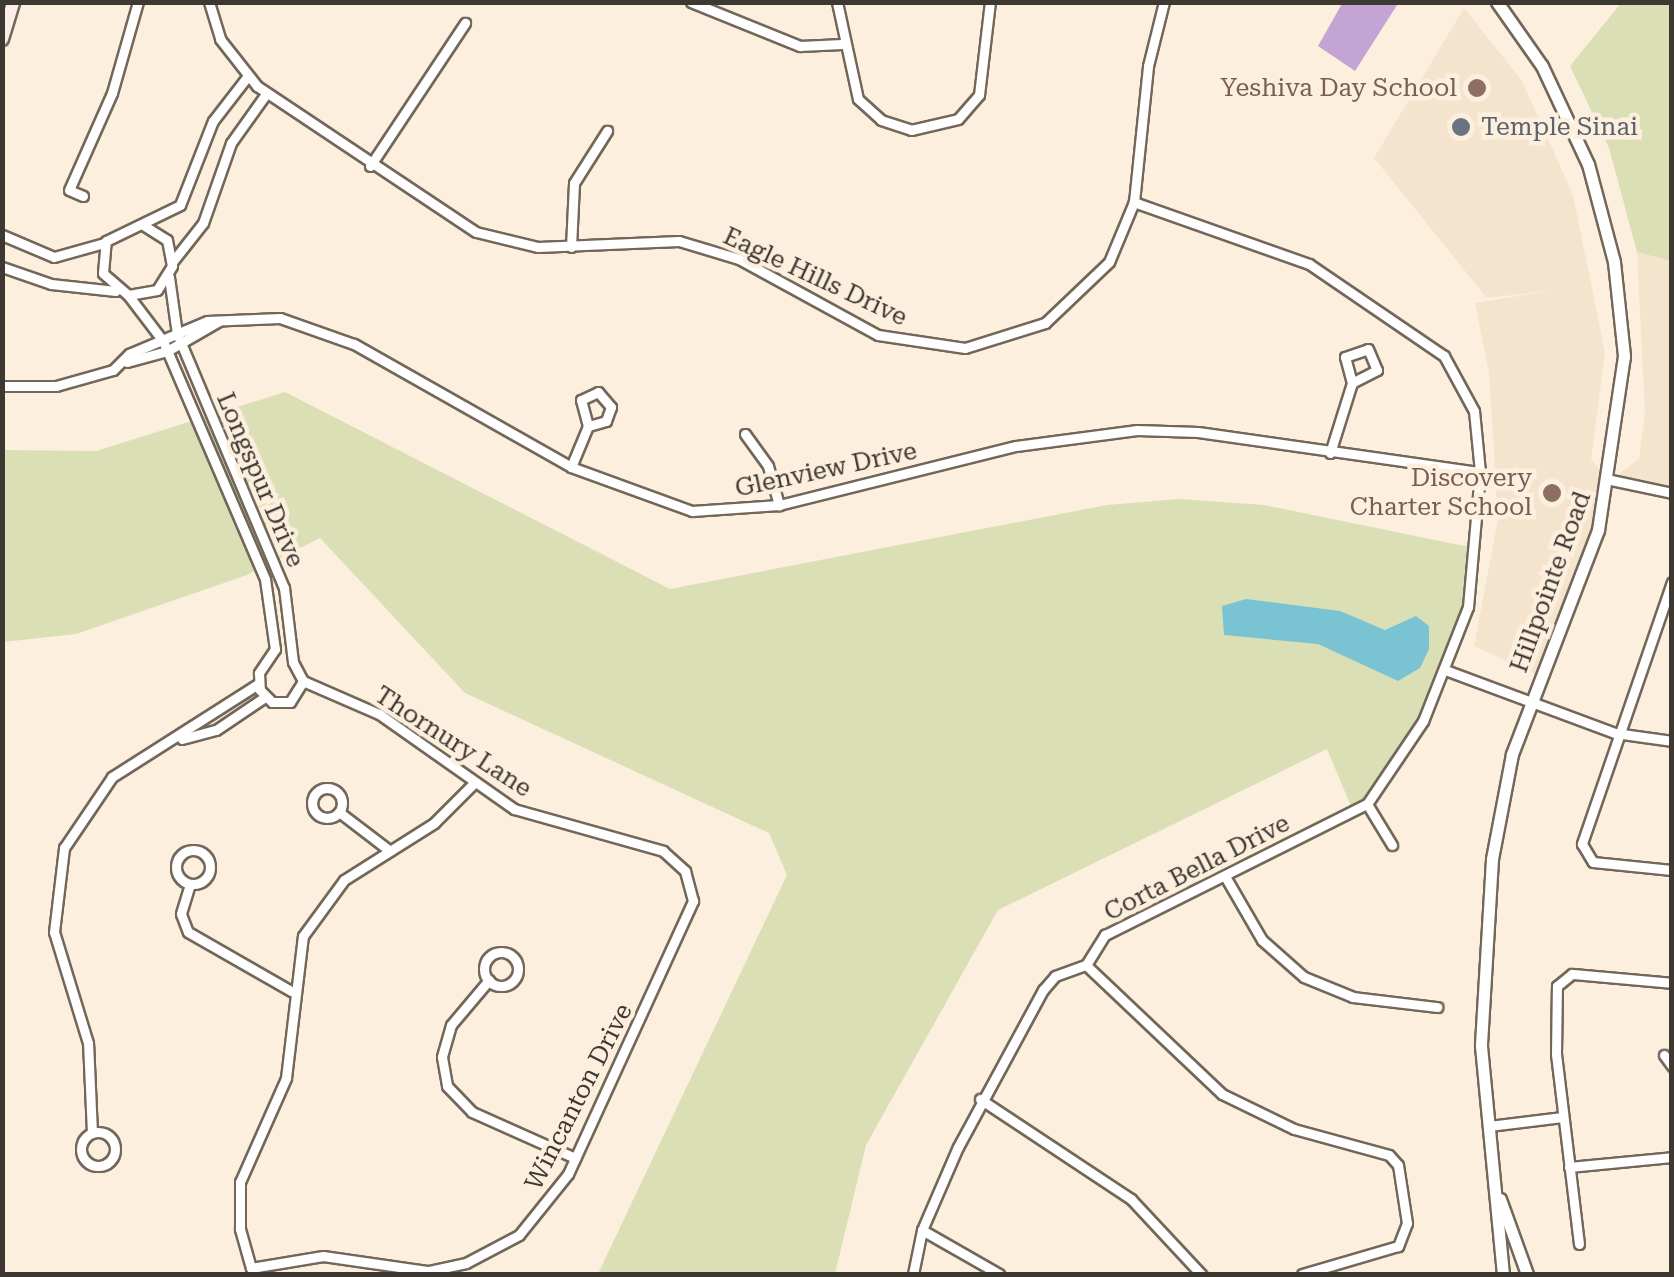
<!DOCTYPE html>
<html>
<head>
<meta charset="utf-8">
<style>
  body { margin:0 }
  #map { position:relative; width:1674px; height:1277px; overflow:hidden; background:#fcefde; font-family:"Roboto Serif",serif }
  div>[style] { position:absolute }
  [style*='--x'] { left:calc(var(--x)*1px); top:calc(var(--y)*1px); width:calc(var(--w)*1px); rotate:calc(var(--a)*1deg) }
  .built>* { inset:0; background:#f4e4cd }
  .green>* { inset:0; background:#dbdfb5 }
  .water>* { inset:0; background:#79c3d3 }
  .building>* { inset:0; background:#c4a4d4 }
  .roads { filter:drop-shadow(2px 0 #726759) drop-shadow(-2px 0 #726759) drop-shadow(0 2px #726759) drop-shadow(0 -2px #726759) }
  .minor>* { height:9px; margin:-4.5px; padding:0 4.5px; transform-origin:4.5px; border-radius:4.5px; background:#fff }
  .minor>.ring { margin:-4.5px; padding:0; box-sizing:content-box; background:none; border:9px solid #fff; border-radius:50% }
  .tertiary>* { height:11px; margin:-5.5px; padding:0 5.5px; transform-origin:5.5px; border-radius:5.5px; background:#fff }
  .secondary>* { height:12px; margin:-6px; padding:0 6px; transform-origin:6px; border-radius:6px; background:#fbeee8 }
  .dots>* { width:28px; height:28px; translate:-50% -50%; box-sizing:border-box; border:5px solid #fcefde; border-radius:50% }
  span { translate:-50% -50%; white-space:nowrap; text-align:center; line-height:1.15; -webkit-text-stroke:9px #fcefde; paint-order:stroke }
  .education-label { font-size:25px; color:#785e54 }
  .right { translate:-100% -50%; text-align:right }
  .worship-label { font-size:25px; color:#5b616d }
  .left { translate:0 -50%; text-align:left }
  .street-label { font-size:25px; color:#3d3831 }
  .frame { position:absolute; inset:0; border:5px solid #3d3831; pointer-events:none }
</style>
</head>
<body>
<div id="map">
  <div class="built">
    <div style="clip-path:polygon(1464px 8px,1522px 81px,1573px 195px,1605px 353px,1591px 460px,1611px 480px,1639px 459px,1645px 413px,1637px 252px,1671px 261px,1671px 493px,1611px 480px,1542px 677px,1474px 646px,1498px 519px,1489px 372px,1475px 303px,1555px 290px,1487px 298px,1374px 158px)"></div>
  </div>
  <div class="green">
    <div style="clip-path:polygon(1621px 3px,1671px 3px,1671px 261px,1637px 252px,1609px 148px,1570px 66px)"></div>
    <div style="clip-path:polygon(285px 392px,670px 589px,1107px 505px,1179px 499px,1264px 505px,1479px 549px,1448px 671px,1378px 791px,1353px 811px,1327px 749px,998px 910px,866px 1145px,835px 1274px,598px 1274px,787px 875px,769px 833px,465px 693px,320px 538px,247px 575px,76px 634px,3px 642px,3px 450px,96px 451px)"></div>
  </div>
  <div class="water">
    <div style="clip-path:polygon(1246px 599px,1340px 611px,1385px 630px,1416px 616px,1429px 626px,1429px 649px,1420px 668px,1398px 681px,1318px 644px,1224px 635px,1222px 606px)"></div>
  </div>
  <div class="building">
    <div style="clip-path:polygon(1343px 2px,1399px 2px,1355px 71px,1318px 46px)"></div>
  </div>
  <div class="roads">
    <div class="minor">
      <div style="--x:209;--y:2;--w:39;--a:73"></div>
      <div style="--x:220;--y:39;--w:60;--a:51.8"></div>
      <div style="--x:257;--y:86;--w:263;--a:33.7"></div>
      <div style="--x:476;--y:232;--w:64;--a:13.6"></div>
      <div style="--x:538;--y:247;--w:141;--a:-2.4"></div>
      <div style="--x:679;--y:241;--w:63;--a:16.7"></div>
      <div style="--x:739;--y:259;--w:158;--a:28.7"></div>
      <div style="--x:878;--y:335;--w:88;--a:8.5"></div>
      <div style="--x:965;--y:348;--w:84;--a:-17.4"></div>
      <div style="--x:1045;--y:323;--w:88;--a:-43.6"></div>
      <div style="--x:1109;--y:262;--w:65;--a:-67.4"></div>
      <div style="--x:1134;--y:202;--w:137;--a:-84.1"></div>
      <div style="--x:1148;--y:66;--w:66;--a:-76"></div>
      <div style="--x:691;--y:2;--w:118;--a:22"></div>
      <div style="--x:800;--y:46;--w:42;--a:-2.7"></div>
      <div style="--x:837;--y:2;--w:99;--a:77.8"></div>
      <div style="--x:858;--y:99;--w:31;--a:42"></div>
      <div style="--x:881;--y:120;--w:32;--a:18"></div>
      <div style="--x:911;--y:130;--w:48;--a:-13.2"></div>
      <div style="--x:958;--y:119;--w:32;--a:-49"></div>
      <div style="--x:979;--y:95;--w:94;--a:-83.3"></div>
      <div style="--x:370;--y:166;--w:172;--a:-56.4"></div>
      <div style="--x:83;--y:196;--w:15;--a:-157"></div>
      <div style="--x:69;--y:190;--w:106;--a:-66.1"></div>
      <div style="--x:112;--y:93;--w:95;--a:-74.1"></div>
      <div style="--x:143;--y:225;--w:28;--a:32"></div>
      <div style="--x:167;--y:240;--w:26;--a:79"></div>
      <div style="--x:172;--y:266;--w:28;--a:122"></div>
      <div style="--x:157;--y:290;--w:29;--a:170"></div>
      <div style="--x:128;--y:295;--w:33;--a:-139"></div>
      <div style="--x:103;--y:273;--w:32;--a:-85"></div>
      <div style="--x:106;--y:241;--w:82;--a:-25.9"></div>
      <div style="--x:180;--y:205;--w:90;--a:-68.6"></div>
      <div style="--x:213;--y:121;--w:56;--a:-52.3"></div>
      <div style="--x:2;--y:235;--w:56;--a:22.9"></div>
      <div style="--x:54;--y:257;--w:52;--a:-15.6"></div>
      <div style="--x:571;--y:247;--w:64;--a:-87.3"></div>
      <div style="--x:574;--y:183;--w:62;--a:-57.6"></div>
      <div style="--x:173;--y:261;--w:48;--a:-51.7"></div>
      <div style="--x:203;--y:223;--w:85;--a:-70.7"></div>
      <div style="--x:231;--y:143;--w:60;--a:-54.5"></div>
      <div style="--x:2;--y:267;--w:52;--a:19.1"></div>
      <div style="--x:51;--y:284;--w:65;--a:6.1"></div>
      <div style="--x:128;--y:295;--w:58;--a:52.7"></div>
      <div style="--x:163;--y:341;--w:259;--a:66.8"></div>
      <div style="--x:265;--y:579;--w:71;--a:81.9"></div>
      <div style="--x:275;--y:649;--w:29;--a:124"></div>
      <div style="--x:259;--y:673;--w:17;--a:87"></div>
      <div style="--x:260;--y:690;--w:17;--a:45"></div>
      <div style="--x:272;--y:702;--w:18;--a:0"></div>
      <div style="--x:290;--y:702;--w:25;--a:-58"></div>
      <div style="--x:303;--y:681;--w:21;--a:-118"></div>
      <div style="--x:293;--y:662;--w:75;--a:-96.9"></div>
      <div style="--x:284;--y:588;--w:276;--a:-112.8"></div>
      <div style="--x:177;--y:334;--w:58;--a:-98"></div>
      <div style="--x:127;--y:362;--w:41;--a:-15.4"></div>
      <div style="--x:167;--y:351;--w:60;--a:-30"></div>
      <div style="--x:2;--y:386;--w:54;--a:0"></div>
      <div style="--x:56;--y:386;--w:59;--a:-15.7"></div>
      <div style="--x:113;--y:370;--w:23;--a:-45"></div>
      <div style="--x:129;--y:354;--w:85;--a:-22.9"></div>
      <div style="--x:207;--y:321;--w:73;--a:-2.4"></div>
      <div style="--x:280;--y:318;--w:78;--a:19.4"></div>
      <div style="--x:354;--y:344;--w:249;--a:29.5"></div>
      <div style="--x:571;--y:467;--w:129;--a:20"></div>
      <div style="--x:692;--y:511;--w:87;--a:-3.9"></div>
      <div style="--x:779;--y:505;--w:244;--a:-14"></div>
      <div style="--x:1016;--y:446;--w:122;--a:-7.5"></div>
      <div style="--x:1137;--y:430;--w:61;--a:1.9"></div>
      <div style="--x:1198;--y:432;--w:285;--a:8.1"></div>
      <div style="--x:745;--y:434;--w:39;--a:54"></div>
      <div style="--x:768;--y:466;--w:41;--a:74.2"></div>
      <div style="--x:1330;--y:453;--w:73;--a:-72.6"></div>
      <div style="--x:1352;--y:383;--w:27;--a:-105"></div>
      <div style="--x:1345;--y:357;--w:24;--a:-19"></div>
      <div style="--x:1368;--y:349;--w:23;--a:67"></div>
      <div style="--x:1377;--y:370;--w:28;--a:153"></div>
      <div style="--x:571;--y:467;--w:44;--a:-67.5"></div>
      <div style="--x:588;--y:426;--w:27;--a:-105"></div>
      <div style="--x:581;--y:400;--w:19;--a:-25"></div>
      <div style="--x:598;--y:392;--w:20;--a:49"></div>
      <div style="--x:611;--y:407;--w:15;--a:110"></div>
      <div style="--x:606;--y:421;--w:19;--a:164"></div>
      <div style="--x:1611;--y:480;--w:62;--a:12"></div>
      <div style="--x:1672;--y:582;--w:277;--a:109"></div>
      <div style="--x:1582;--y:844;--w:21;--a:59"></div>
      <div style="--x:1593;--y:862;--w:79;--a:5.8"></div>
      <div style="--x:1448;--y:671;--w:178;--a:20.4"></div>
      <div style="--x:1615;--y:733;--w:58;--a:8"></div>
      <div style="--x:303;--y:681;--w:83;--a:23.5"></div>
      <div style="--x:379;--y:714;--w:165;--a:35.1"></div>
      <div style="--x:514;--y:809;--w:155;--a:15.7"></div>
      <div style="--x:663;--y:851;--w:30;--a:42"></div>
      <div style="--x:685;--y:871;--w:31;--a:75"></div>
      <div style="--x:693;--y:901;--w:300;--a:114.6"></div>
      <div style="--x:568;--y:1174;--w:78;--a:128.8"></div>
      <div style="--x:519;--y:1235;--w:60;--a:152.2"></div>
      <div style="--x:466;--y:1263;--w:40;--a:168"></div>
      <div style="--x:427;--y:1271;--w:105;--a:-171.8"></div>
      <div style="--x:323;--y:1256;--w:73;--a:170.5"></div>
      <div style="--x:251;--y:1268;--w:41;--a:-105.8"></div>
      <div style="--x:240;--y:1229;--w:47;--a:-90"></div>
      <div style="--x:240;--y:1182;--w:114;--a:-66.1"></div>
      <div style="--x:286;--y:1078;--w:143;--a:-83.2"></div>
      <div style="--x:303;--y:936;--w:69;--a:-53.8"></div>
      <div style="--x:344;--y:880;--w:107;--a:-32.3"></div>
      <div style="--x:434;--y:823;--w:58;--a:-45"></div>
      <div style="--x:182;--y:739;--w:35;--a:-15"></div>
      <div style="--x:216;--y:730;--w:59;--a:-34"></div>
      <div class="ring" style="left:312px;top:788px;width:21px;height:21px"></div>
      <div style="--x:1367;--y:804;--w:48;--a:58.6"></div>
      <div style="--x:339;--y:812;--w:64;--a:37.4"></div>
      <div class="ring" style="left:176px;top:850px;width:25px;height:25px"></div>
      <div style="--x:1226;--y:878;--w:72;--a:59.9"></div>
      <div style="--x:1262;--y:940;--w:56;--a:41.4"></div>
      <div style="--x:1304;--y:977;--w:53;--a:22.2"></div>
      <div style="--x:1353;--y:997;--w:85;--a:6.8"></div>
      <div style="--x:190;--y:884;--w:31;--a:107"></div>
      <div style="--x:181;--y:914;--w:19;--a:69"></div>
      <div style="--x:188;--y:932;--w:119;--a:29.8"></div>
      <div class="ring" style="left:484px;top:952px;width:25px;height:25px"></div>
      <div style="--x:1086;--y:965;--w:187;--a:43.5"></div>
      <div style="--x:1222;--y:1094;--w:80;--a:25.9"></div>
      <div style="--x:1294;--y:1129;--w:98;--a:15.3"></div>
      <div style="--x:1389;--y:1155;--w:13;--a:48"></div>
      <div style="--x:1398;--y:1165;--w:59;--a:81.2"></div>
      <div style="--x:1407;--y:1223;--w:25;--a:111"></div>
      <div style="--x:1398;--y:1246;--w:100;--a:163.7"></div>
      <div style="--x:489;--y:980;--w:59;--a:130.2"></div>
      <div style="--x:451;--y:1025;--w:33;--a:106"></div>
      <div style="--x:442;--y:1057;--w:29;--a:80"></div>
      <div style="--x:447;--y:1086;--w:36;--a:46"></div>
      <div style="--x:472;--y:1112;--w:113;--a:24.1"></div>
      <div style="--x:1664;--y:1055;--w:14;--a:54"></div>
      <div style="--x:980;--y:1099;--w:181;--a:33.5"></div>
      <div style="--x:1131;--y:1199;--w:103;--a:47"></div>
      <div style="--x:1489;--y:1126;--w:74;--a:-7"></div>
      <div class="ring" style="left:81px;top:1132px;width:25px;height:25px"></div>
      <div style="--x:92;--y:1133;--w:90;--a:-92.5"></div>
      <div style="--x:88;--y:1043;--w:116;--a:-107"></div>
      <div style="--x:54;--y:932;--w:85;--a:-83.2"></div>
      <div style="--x:64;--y:848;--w:86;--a:-55.9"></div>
      <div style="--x:112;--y:777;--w:173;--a:-32.5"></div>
      <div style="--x:1569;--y:1167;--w:103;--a:-5.5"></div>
      <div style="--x:922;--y:1230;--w:89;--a:29.7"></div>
      <div style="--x:1579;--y:1244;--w:191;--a:-96.9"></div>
      <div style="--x:1556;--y:1054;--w:68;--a:-89.2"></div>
      <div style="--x:1557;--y:986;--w:19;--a:-39"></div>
      <div style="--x:1572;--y:974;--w:100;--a:5.1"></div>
      <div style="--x:913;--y:1274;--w:45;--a:-78.4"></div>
      <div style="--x:922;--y:1230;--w:90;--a:-66.6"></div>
      <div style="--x:958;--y:1147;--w:179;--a:-61.6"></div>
      <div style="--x:1043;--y:990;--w:18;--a:-49"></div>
      <div style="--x:1055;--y:976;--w:33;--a:-20"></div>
      <div style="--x:1086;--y:965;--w:36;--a:-58"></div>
      <div style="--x:1105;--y:935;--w:293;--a:-26.6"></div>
      <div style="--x:1367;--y:804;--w:100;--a:-56"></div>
      <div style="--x:1423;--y:721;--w:123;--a:-68.5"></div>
      <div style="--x:1468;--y:607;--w:136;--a:-84.9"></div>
      <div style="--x:1480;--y:472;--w:61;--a:-95.6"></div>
      <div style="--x:1474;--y:411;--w:63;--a:-118.6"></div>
      <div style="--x:1444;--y:356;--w:163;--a:-145.7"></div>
      <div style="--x:1309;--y:264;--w:186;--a:-160.5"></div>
    </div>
    <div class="tertiary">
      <div style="--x:1497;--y:2;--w:78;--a:54.9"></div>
      <div style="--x:1542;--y:66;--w:108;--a:64.9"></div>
      <div style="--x:1588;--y:164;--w:101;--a:75.1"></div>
      <div style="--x:1614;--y:262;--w:95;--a:83.9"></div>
      <div style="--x:1624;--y:356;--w:176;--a:98.5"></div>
      <div style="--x:1598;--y:530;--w:240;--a:111"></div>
      <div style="--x:1512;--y:754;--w:107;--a:100.8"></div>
      <div style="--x:1492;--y:859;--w:187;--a:93.4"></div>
      <div style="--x:1481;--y:1046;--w:229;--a:84.5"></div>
      <div style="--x:1500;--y:1199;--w:80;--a:70.2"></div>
    </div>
    <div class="secondary">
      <div style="--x:2;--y:39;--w:39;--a:-73"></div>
    </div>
  </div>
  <div class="dots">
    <div style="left:1477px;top:88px;background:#8d6e63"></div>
    <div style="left:1461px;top:127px;background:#6b7280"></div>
    <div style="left:1552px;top:493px;background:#8d6e63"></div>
  </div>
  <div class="education-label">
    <span class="right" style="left:1457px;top:88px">Yeshiva Day School</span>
    <span class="right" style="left:1532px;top:493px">Discovery<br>Charter School</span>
  </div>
  <div class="worship-label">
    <span class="left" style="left:1481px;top:127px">Temple Sinai</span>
  </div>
  <div class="street-label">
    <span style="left:815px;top:277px;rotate:25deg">Eagle Hills Drive</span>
    <span style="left:826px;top:470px;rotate:-12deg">Glenview Drive</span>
    <span style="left:260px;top:480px;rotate:67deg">Longspur Drive</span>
    <span style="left:1551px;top:582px;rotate:-70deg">Hillpointe Road</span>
    <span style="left:453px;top:742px;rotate:33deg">Thornury Lane</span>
    <span style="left:1197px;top:868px;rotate:-27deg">Corta Bella Drive</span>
    <span style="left:579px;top:1097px;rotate:-63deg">Wincanton Drive</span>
  </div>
  <div class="frame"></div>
</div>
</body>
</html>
